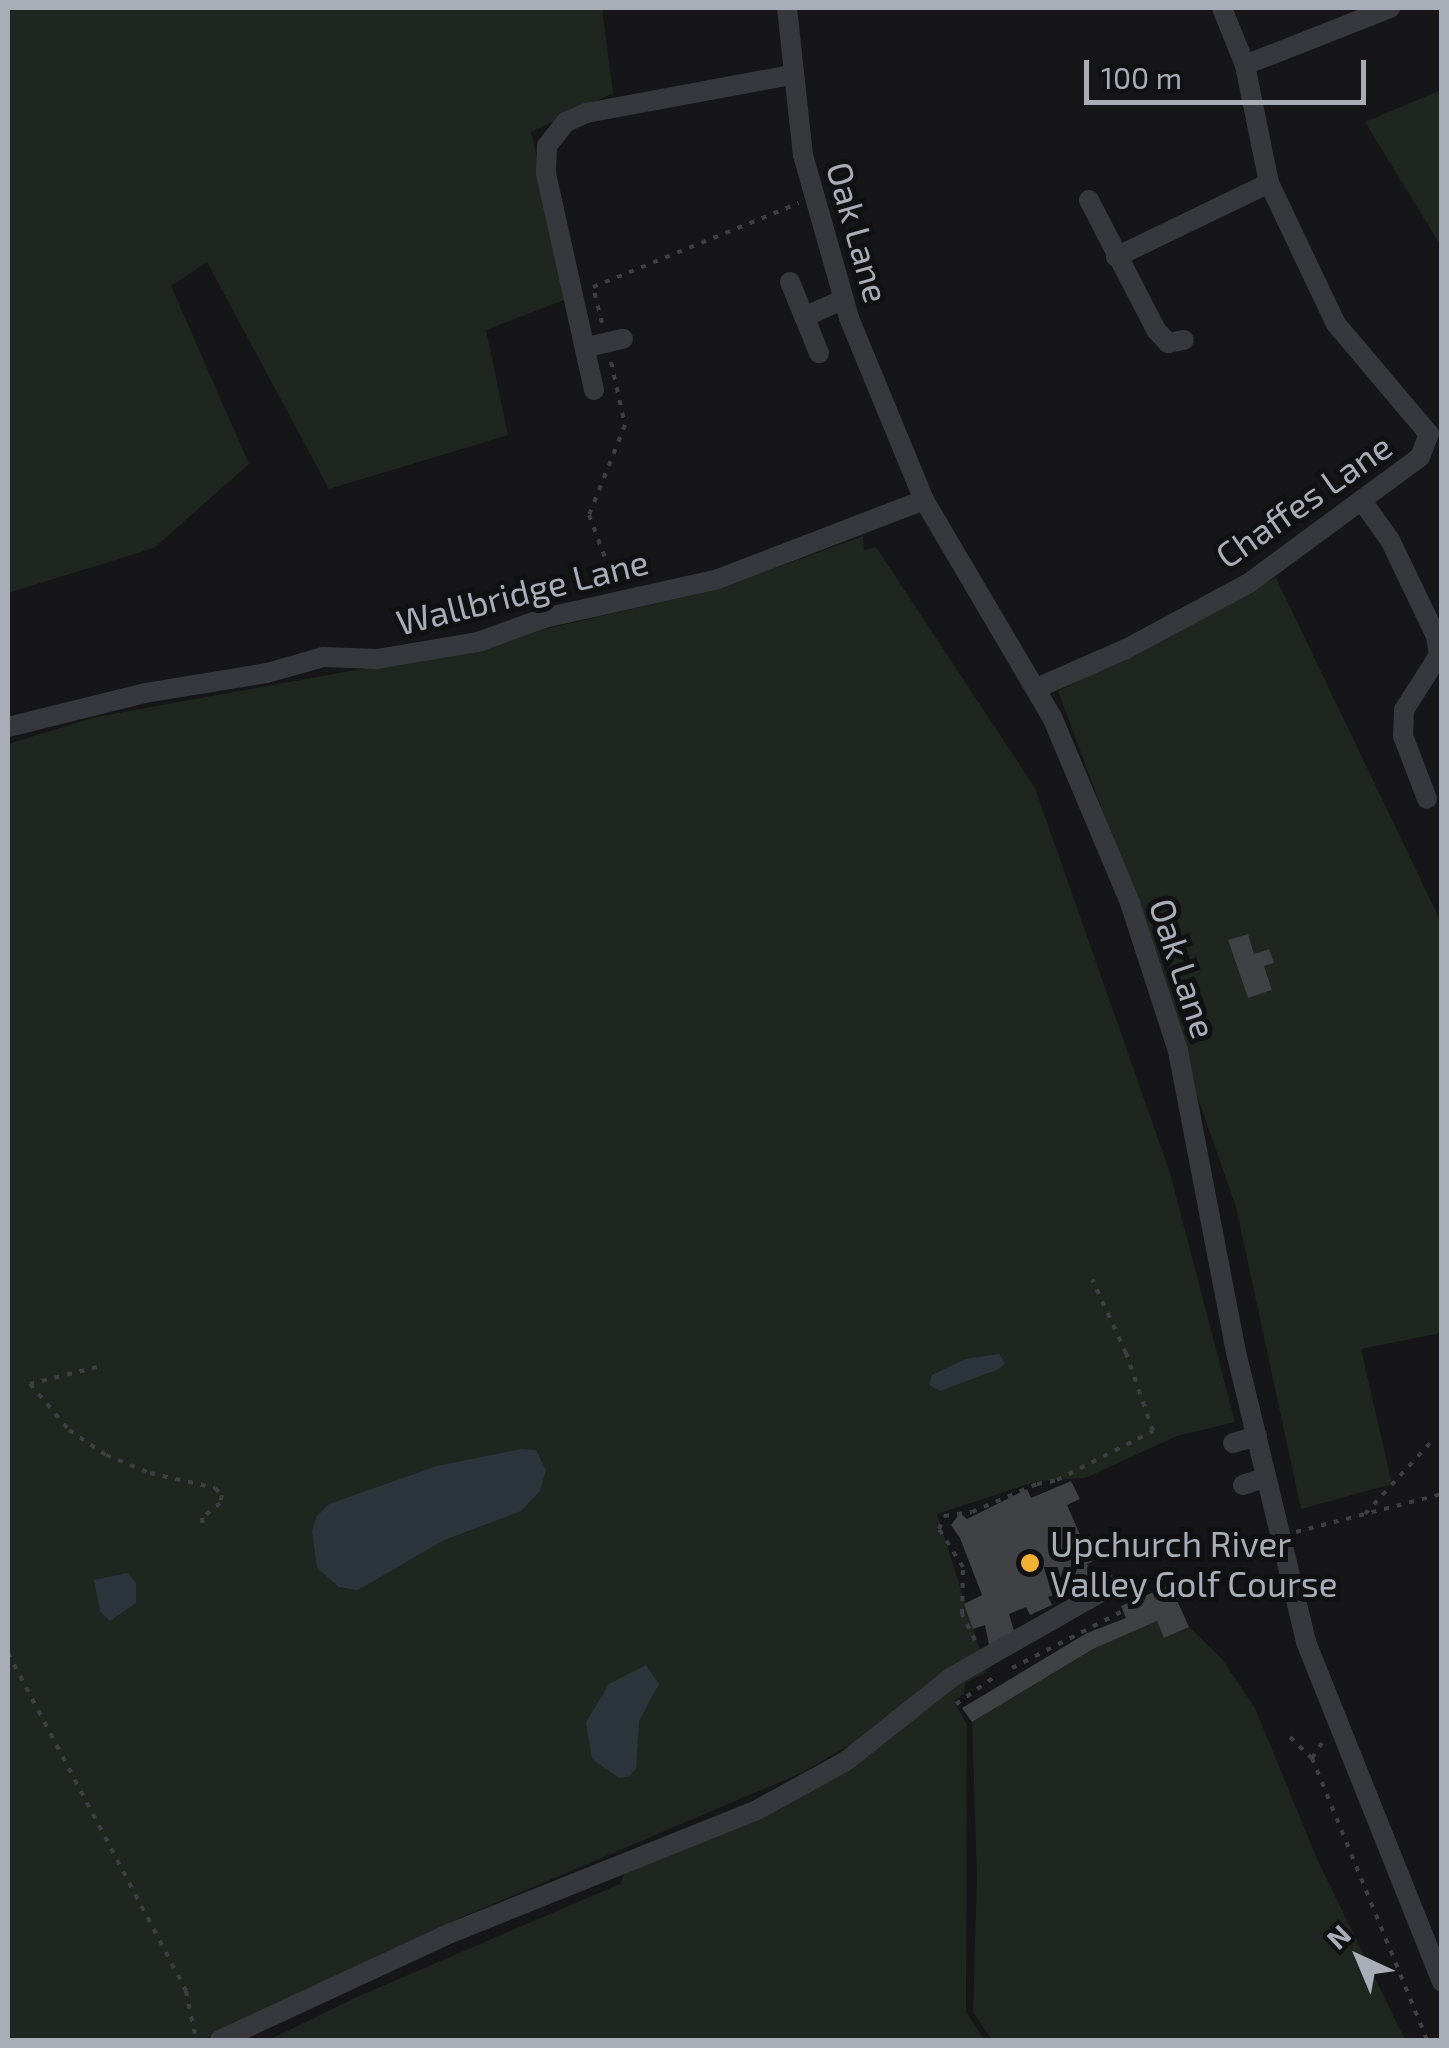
<!DOCTYPE html>
<html>
<head>
<meta charset="utf-8">
<style>
  body { margin:0 }
  #map { position:relative; width:1449px; height:2048px; overflow:hidden; background:#161618; font-family:"Exo 2",sans-serif }
  div>[style] { position:absolute }
  [style*='--x'] { left:calc(var(--x)*1px); top:calc(var(--y)*1px); width:calc(var(--w)*1px); rotate:calc(var(--a)*1deg) }
  .green>* { inset:0; background:#1e261f }
  .water>* { inset:0; background:#2c353c }
  .building>* { inset:0; background:#404145 }
  .path>* { height:4px; margin-top:-2px; transform-origin:0; background:repeating-linear-gradient(90deg,#3d3f44 0 5px,transparent 0 13px) }
  .minor>* { height:20px; margin:-10px; padding:0 10px; transform-origin:10px; border-radius:10px; background:#37383d }
  .dots>* { width:28px; height:28px; translate:-50% -50%; box-sizing:border-box; border:5px solid #111113; border-radius:50% }
  span { translate:-50% -50%; white-space:nowrap; text-align:center; line-height:1.15; -webkit-text-stroke:10px #111113; paint-order:stroke }
  .street-label { font-size:35px; color:#a8adb8 }
  .poi-label { font-size:35px; color:#a8adb8 }
  .left { translate:0 -50%; text-align:left }
  .frame { position:absolute; inset:0; border:10px solid #a8adb8; pointer-events:none }
  .north { position:absolute; left:1309px; top:1908px; width:100px; height:100px; -webkit-text-stroke:8px #111113; paint-order:stroke; rotate:316deg; font-size:28px; font-weight:700; line-height:40px; text-align:center; color:#a8adb8 }
  .north::after { content:''; display:block; margin:auto; width:35px; height:45px; background:#a8adb8; clip-path:polygon(50% 0,100% 100%,50% 72%,0 100%) }
  .scale { position:absolute; left:1084px; top:60px; width:282px; height:45px; box-sizing:border-box; border:5px solid #a8adb8; border-top:0; padding-left:12px; font-size:30px; line-height:35px; white-space:nowrap; color:#a8adb8; -webkit-text-stroke:8px #111113; paint-order:stroke }
</style>
</head>
<body>
<div id="map">
  <div class="green">
    <div style="clip-path:polygon(8px 8px,602px 8px,613px 93px,531px 132px,569px 298px,486px 330px,508px 435px,329px 489px,207px 262px,171px 286px,249px 464px,154px 548px,8px 593px)"></div>
    <div style="clip-path:polygon(1441px 90px,1441px 246px,1365px 122px)"></div>
    <div style="clip-path:polygon(863px 536px,864px 550px,876px 547px,1035px 788px,1170px 1173px,1235px 1422px,1177px 1436px,1085px 1478px,1038px 1481px,937px 1514px,987px 1672px,965px 1683px,964px 1694px,954px 1700px,967px 1725px,966px 2011px,984px 2040px,269px 2040px,357px 1997px,620px 1884px,626px 1871px,763px 1812px,920px 1705px,799px 1774px,439px 1927px,203px 2040px,8px 2040px,8px 744px,96px 717px,488px 646px,519px 635px,715px 590px)"></div>
    <div style="clip-path:polygon(evenodd,1276px 578px,1441px 922px,1441px 1333px,1361px 1349px,1392px 1484px,1301px 1509px,1236px 1207px,1144px 944px,1148px 933px,1058px 691px,1276px 578px,1247px 934px,1254px 954px,1269px 949px,1264px 966px,1272px 990px,1248px 998px,1228px 940px,1247px 934px)"></div>
    <div style="clip-path:polygon(1157px 1621px,1165px 1638px,1189px 1627px,1222px 1659px,1255px 1708px,1317px 1859px,1405px 2040px,992px 2040px,973px 2012px,977px 1876px,972px 1722px,1093px 1649px)"></div>
  </div>
  <div class="water">
    <div style="clip-path:polygon(999px 1354px,1005px 1363px,999px 1369px,940px 1391px,929px 1385px,932px 1375px,966px 1359px)"></div>
    <div style="clip-path:polygon(521px 1449px,536px 1450px,546px 1470px,540px 1491px,521px 1511px,442px 1541px,358px 1590px,339px 1587px,317px 1568px,312px 1531px,317px 1516px,329px 1504px,437px 1466px)"></div>
    <div style="clip-path:polygon(127px 1573px,136px 1583px,136px 1603px,110px 1621px,100px 1611px,94px 1580px)"></div>
    <div style="clip-path:polygon(646px 1665px,659px 1684px,639px 1721px,636px 1769px,628px 1777px,619px 1778px,592px 1759px,586px 1722px,609px 1684px)"></div>
  </div>
  <div class="building">
    <div style="clip-path:polygon(1248px 934px,1254px 954px,1269px 949px,1274px 963px,1264px 966px,1272px 990px,1248px 998px,1228px 940px)"></div>
    <div style="clip-path:polygon(1071px 1481px,1080px 1499px,1067px 1505px,1092px 1562px,1087px 1564px,1093px 1579px,1048px 1597px,1052px 1605px,1030px 1615px,1026px 1607px,1009px 1614px,1016px 1638px,989px 1645px,985px 1625px,973px 1629px,964px 1604px,982px 1595px,960px 1538px,951px 1525px,960px 1513px,967px 1519px,1027px 1489px,1031px 1498px)"></div>
    <div style="clip-path:polygon(1170px 1585px,1189px 1627px,1164px 1638px,1157px 1621px,1093px 1649px,972px 1722px,962px 1708px,1087px 1633px,1126px 1618px,1121px 1606px)"></div>
  </div>
  <div class="path">
    <div style="--x:602;--y:323;--w:37;--a:-104"></div>
    <div style="--x:593;--y:287;--w:222;--a:-22.2"></div>
    <div style="--x:611;--y:362;--w:65;--a:77.5"></div>
    <div style="--x:625;--y:425;--w:97;--a:111.8"></div>
    <div style="--x:589;--y:515;--w:74;--a:69.4"></div>
    <div style="--x:97;--y:1367;--w:69;--a:165.8"></div>
    <div style="--x:30;--y:1384;--w:60;--a:49.7"></div>
    <div style="--x:69;--y:1430;--w:45;--a:34"></div>
    <div style="--x:106;--y:1455;--w:48;--a:22.2"></div>
    <div style="--x:150;--y:1473;--w:67;--a:13"></div>
    <div style="--x:215;--y:1488;--w:10;--a:45"></div>
    <div style="--x:222;--y:1495;--w:8;--a:104"></div>
    <div style="--x:220;--y:1503;--w:23;--a:140"></div>
    <div style="--x:202;--y:1518;--w:10;--a:84"></div>
    <div style="--x:1365;--y:1514;--w:99;--a:-47.5"></div>
    <div style="--x:1296;--y:1532;--w:151;--a:-14.6"></div>
    <div style="--x:975;--y:1640;--w:29;--a:-117"></div>
    <div style="--x:962;--y:1614;--w:47;--a:-88.8"></div>
    <div style="--x:963;--y:1567;--w:45;--a:-122.3"></div>
    <div style="--x:939;--y:1529;--w:14;--a:-69"></div>
    <div style="--x:944;--y:1516;--w:28;--a:-8"></div>
    <div style="--x:972;--y:1512;--w:71;--a:-23.3"></div>
    <div style="--x:1037;--y:1484;--w:20;--a:-11"></div>
    <div style="--x:1057;--y:1480;--w:108;--a:-27"></div>
    <div style="--x:1153;--y:1431;--w:83;--a:-109.1"></div>
    <div style="--x:1126;--y:1353;--w:81;--a:-114.7"></div>
    <div style="--x:8;--y:1653;--w:382;--a:62.2"></div>
    <div style="--x:186;--y:1991;--w:50;--a:78.5"></div>
    <div style="--x:1012;--y:1668;--w:125;--a:-27.2"></div>
    <div style="--x:956;--y:1704;--w:47;--a:-35.4"></div>
    <div style="--x:1290;--y:1737;--w:30;--a:44"></div>
    <div style="--x:1312;--y:1758;--w:305;--a:67.8"></div>
    <div style="--x:1312;--y:1758;--w:23;--a:-56"></div>
  </div>
  <div class="minor">
    <div style="--x:787;--y:8;--w:148;--a:83.8"></div>
    <div style="--x:803;--y:155;--w:169;--a:74.2"></div>
    <div style="--x:849;--y:318;--w:197;--a:67.6"></div>
    <div style="--x:924;--y:500;--w:252;--a:59.5"></div>
    <div style="--x:1052;--y:717;--w:202;--a:67.2"></div>
    <div style="--x:1130;--y:903;--w:156;--a:72"></div>
    <div style="--x:1178;--y:1051;--w:307;--a:79.1"></div>
    <div style="--x:1236;--y:1352;--w:298;--a:76.4"></div>
    <div style="--x:1306;--y:1642;--w:366;--a:68.2"></div>
    <div style="--x:1245;--y:65;--w:156;--a:-21.5"></div>
    <div style="--x:1089;--y:200;--w:146;--a:62.7"></div>
    <div style="--x:1156;--y:330;--w:18;--a:47"></div>
    <div style="--x:1168;--y:343;--w:16;--a:-11"></div>
    <div style="--x:1116;--y:257;--w:170;--a:-25.8"></div>
    <div style="--x:790;--y:282;--w:77;--a:67.8"></div>
    <div style="--x:804;--y:317;--w:42;--a:-24.1"></div>
    <div style="--x:587;--y:347;--w:37;--a:-13"></div>
    <div style="--x:594;--y:390;--w:222;--a:-102.5"></div>
    <div style="--x:546;--y:173;--w:27;--a:-88"></div>
    <div style="--x:547;--y:146;--w:31;--a:-52"></div>
    <div style="--x:566;--y:122;--w:22;--a:-24"></div>
    <div style="--x:586;--y:113;--w:209;--a:-10.5"></div>
    <div style="--x:1362;--y:501;--w:48;--a:54.3"></div>
    <div style="--x:1390;--y:540;--w:106;--a:64.4"></div>
    <div style="--x:1436;--y:636;--w:19;--a:81"></div>
    <div style="--x:1439;--y:655;--w:65;--a:122.5"></div>
    <div style="--x:1404;--y:710;--w:26;--a:92"></div>
    <div style="--x:1403;--y:736;--w:67;--a:69.1"></div>
    <div style="--x:1037;--y:688;--w:97;--a:-23.7"></div>
    <div style="--x:1126;--y:649;--w:140;--a:-28.2"></div>
    <div style="--x:1249;--y:583;--w:212;--a:-36.4"></div>
    <div style="--x:1420;--y:457;--w:25;--a:-69"></div>
    <div style="--x:1429;--y:434;--w:144;--a:-130.2"></div>
    <div style="--x:1336;--y:324;--w:156;--a:-115.4"></div>
    <div style="--x:1269;--y:183;--w:120;--a:-101.5"></div>
    <div style="--x:1245;--y:65;--w:61;--a:-112"></div>
    <div style="--x:8;--y:727;--w:141;--a:-13.9"></div>
    <div style="--x:145;--y:693;--w:124;--a:-9.3"></div>
    <div style="--x:267;--y:673;--w:58;--a:-15.9"></div>
    <div style="--x:323;--y:657;--w:54;--a:2.1"></div>
    <div style="--x:377;--y:659;--w:102;--a:-9.6"></div>
    <div style="--x:478;--y:642;--w:70;--a:-20"></div>
    <div style="--x:544;--y:618;--w:178;--a:-12.6"></div>
    <div style="--x:718;--y:579;--w:221;--a:-21"></div>
    <div style="--x:1233;--y:1443;--w:25;--a:-16"></div>
    <div style="--x:1243;--y:1485;--w:24;--a:-19"></div>
    <div style="--x:220;--y:2040;--w:255;--a:-24.9"></div>
    <div style="--x:451;--y:1933;--w:330;--a:-21.9"></div>
    <div style="--x:757;--y:1810;--w:102;--a:-28.8"></div>
    <div style="--x:846;--y:1761;--w:135;--a:-38.4"></div>
    <div style="--x:952;--y:1677;--w:185;--a:-29.7"></div>
  </div>
  <div class="dots">
    <div style="left:1030px;top:1563px;background:#f2b134"></div>
  </div>
  <div class="street-label">
    <span style="left:859px;top:232px;rotate:74deg">Oak Lane</span>
    <span style="left:1303px;top:500px;rotate:-35deg">Chaffes Lane</span>
    <span style="left:522px;top:591px;rotate:-14deg">Wallbridge Lane</span>
    <span style="left:1184px;top:968px;rotate:72deg">Oak Lane</span>
  </div>
  <div class="poi-label">
    <span class="left" style="left:1050px;top:1563px">Upchurch River<br>Valley Golf Course</span>
  </div>
  <div class="frame"></div>
  <div class="north">N</div>
  <div class="scale">100 m</div>
</div>
</body>
</html>
